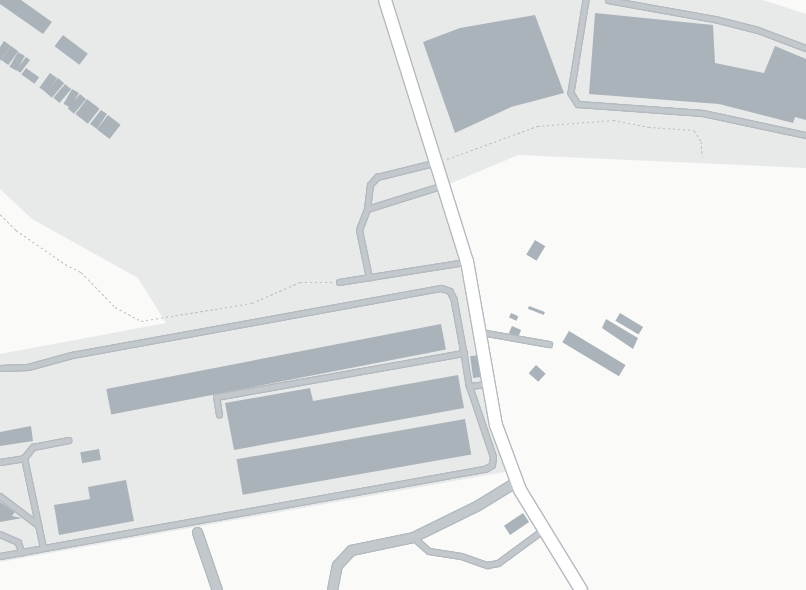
<!DOCTYPE html>
<html>
<head>
<meta charset="utf-8">
<style>
  body { margin:0 }
  #map { position:relative; width:806px; height:590px; overflow:hidden; background:#fafaf8; font-family:"PT Sans Narrow",sans-serif }
  div>[style] { position:absolute }
  [style*='--x'] { left:calc(var(--x)*1px); top:calc(var(--y)*1px); width:calc(var(--w)*1px); rotate:calc(var(--a)*1deg) }
  .built>* { inset:0; background:#e8e9e9 }
  .building>* { inset:0; background:#aab3b9; transform-origin:0 0 }
  .path>* { height:1px; margin-top:-0.5px; transform-origin:0; background:repeating-linear-gradient(90deg,#bbbfc2 0 2.5px,transparent 0 5px) }
  .roads { filter:drop-shadow(1px 0 #b3babf) drop-shadow(-1px 0 #b3babf) drop-shadow(0 1px #b3babf) drop-shadow(0 -1px #b3babf) }
  .lane>* { height:4.5px; margin:-2.25px; padding:0 2.25px; transform-origin:2.25px; border-radius:2.25px; background:#c3c8cc }
  .street>* { height:9px; margin:-4.5px; padding:0 4.5px; transform-origin:4.5px; border-radius:4.5px; background:#c3c8cc }
  .secondary>* { height:12px; margin:-6px; padding:0 6px; transform-origin:6px; border-radius:6px; background:#fff }
  span { translate:-50% -50%; white-space:nowrap; text-align:center; line-height:1.15; -webkit-text-stroke:5px #fff; paint-order:stroke }
</style>
</head>
<body>
<div id="map">
  <div class="built">
    <div style="clip-path:polygon(0 0,763px 0,806px 14px,806px 168px,518px 155px,440px 188px,467px 283px,510px 471px,0 562px,0 354px,166px 323px,138px 278px,32px 219px,0 189px)"></div>
  </div>
  <div class="building">
    <div style="clip-path:polygon(0 0,21px 0,52px 22px,43px 34px,0 4px)"></div>
    <div style="clip-path:polygon(595px 13px,713px 25px,715px 63px,764px 73px,775px 46px,806px 59px,806px 120px,795px 117px,793px 123px,719px 104px,589px 94px)"></div>
    <div style="clip-path:polygon(535px 15px,564px 93px,511px 107px,455px 133px,423px 42px,460px 28px)"></div>
    <div style="left:63px;top:35px;width:31px;height:14px;rotate:37deg"></div>
    <div style="clip-path:polygon(4px 41px,11px 46px,0 61px,0 47px)"></div>
    <div style="left:11px;top:46px;width:9px;height:17px;rotate:36deg"></div>
    <div style="left:18px;top:52px;width:8px;height:17px;rotate:30deg"></div>
    <div style="left:26px;top:57px;width:5px;height:16px;rotate:37deg"></div>
    <div style="left:26px;top:68px;width:16px;height:8px;rotate:35deg"></div>
    <div style="left:50px;top:73px;width:9px;height:18px;rotate:36deg"></div>
    <div style="left:58px;top:78px;width:8px;height:19px;rotate:40deg"></div>
    <div style="left:65px;top:84px;width:8px;height:18px;rotate:40deg"></div>
    <div style="left:72px;top:89px;width:8px;height:17px;rotate:30deg"></div>
    <div style="left:80px;top:94px;width:8px;height:19px;rotate:40deg"></div>
    <div style="left:87px;top:99px;width:16px;height:19px;rotate:38deg"></div>
    <div style="clip-path:polygon(101px 110px,107px 114px,97px 129px,90px 124px)"></div>
    <div style="left:108px;top:115px;width:16px;height:18px;rotate:38deg"></div>
    <div style="left:535px;top:240px;width:12px;height:17px;rotate:31deg"></div>
    <div style="left:529px;top:306px;width:17px;height:3px;rotate:21deg"></div>
    <div style="left:511px;top:313px;width:8px;height:5px;rotate:23deg"></div>
    <div style="left:620px;top:313px;width:27px;height:9px;rotate:31deg"></div>
    <div style="clip-path:polygon(606px 319px,638px 338px,633px 349px,602px 328px)"></div>
    <div style="left:441px;top:324px;width:26px;height:341px;rotate:79deg"></div>
    <div style="left:512px;top:326px;width:10px;height:8px;rotate:24deg"></div>
    <div style="left:569px;top:331px;width:66px;height:13px;rotate:31deg"></div>
    <div style="left:479px;top:355px;width:22px;height:9px;rotate:82deg"></div>
    <div style="left:536px;top:365px;width:13px;height:11px;rotate:42deg"></div>
    <div style="clip-path:polygon(458px 375px,464px 408px,234px 450px,225px 403px,310px 388px,313px 401px)"></div>
    <div style="left:465px;top:419px;width:36px;height:232px;rotate:80deg"></div>
    <div style="clip-path:polygon(31px 426px,33px 441px,0 446px,0 432px)"></div>
    <div style="left:99px;top:449px;width:11px;height:19px;rotate:80deg"></div>
    <div style="clip-path:polygon(126px 480px,134px 521px,59px 535px,54px 505px,90px 499px,88px 487px)"></div>
    <div style="clip-path:polygon(0 502px,15px 512px,12px 516px,22px 518px,0 522px)"></div>
    <div style="left:523px;top:513px;width:11px;height:23px;rotate:56deg"></div>
  </div>
  <div class="path">
    <div style="--x:447;--y:159;--w:96;--a:-20.1"></div>
    <div style="--x:537;--y:126;--w:76;--a:-4.5"></div>
    <div style="--x:613;--y:120;--w:36;--a:11"></div>
    <div style="--x:648;--y:127;--w:46;--a:3.7"></div>
    <div style="--x:694;--y:130;--w:13;--a:58"></div>
    <div style="--x:701;--y:141;--w:16;--a:86"></div>
    <div style="--x:0;--y:214;--w:23;--a:45"></div>
    <div style="--x:16;--y:230;--w:60;--a:34.8"></div>
    <div style="--x:65;--y:264;--w:18;--a:27"></div>
    <div style="--x:81;--y:272;--w:49;--a:45.8"></div>
    <div style="--x:115;--y:307;--w:30;--a:28"></div>
    <div style="--x:141;--y:321;--w:112;--a:-9.2"></div>
    <div style="--x:252;--y:303;--w:52;--a:-23.6"></div>
    <div style="--x:300;--y:282;--w:33;--a:0"></div>
  </div>
  <div class="roads">
    <div class="lane">
      <div style="--x:586;--y:0;--w:94;--a:99.2"></div>
      <div style="--x:571;--y:93;--w:13;--a:58"></div>
      <div style="--x:578;--y:104;--w:125;--a:4.1"></div>
      <div style="--x:703;--y:113;--w:105;--a:12.1"></div>
      <div style="--x:608;--y:0;--w:109;--a:10.1"></div>
      <div style="--x:715;--y:19;--w:44;--a:14.3"></div>
      <div style="--x:758;--y:30;--w:51;--a:20.6"></div>
      <div style="--x:367;--y:209;--w:24;--a:-83"></div>
      <div style="--x:370;--y:185;--w:11;--a:-49"></div>
      <div style="--x:377;--y:177;--w:59;--a:-13.8"></div>
      <div style="--x:369;--y:278;--w:49;--a:-101.8"></div>
      <div style="--x:359;--y:230;--w:22;--a:-69"></div>
      <div style="--x:367;--y:209;--w:77;--a:-17.3"></div>
      <div style="--x:339;--y:282;--w:128;--a:-9"></div>
      <div style="--x:481;--y:332;--w:69;--a:10"></div>
      <div style="--x:0;--y:368;--w:28;--a:-2"></div>
      <div style="--x:28;--y:367;--w:46;--a:-15.3"></div>
      <div style="--x:72;--y:355;--w:375;--a:-10.3"></div>
      <div style="--x:441;--y:288;--w:9;--a:18"></div>
      <div style="--x:450;--y:291;--w:9;--a:63"></div>
      <div style="--x:454;--y:299;--w:55;--a:79.5"></div>
      <div style="--x:219;--y:415;--w:18;--a:-99"></div>
      <div style="--x:216;--y:397;--w:252;--a:-10.1"></div>
      <div style="--x:464;--y:353;--w:33;--a:81"></div>
      <div style="--x:469;--y:386;--w:18;--a:-6"></div>
      <div style="--x:0;--y:462;--w:24;--a:-9"></div>
      <div style="--x:0;--y:496;--w:48;--a:37.3"></div>
      <div style="--x:0;--y:534;--w:20;--a:24"></div>
      <div style="--x:18;--y:542;--w:11;--a:68"></div>
      <div style="--x:22;--y:552;--w:470;--a:-10.2"></div>
      <div style="--x:485;--y:469;--w:8;--a:-30"></div>
      <div style="--x:492;--y:465;--w:8;--a:-83"></div>
      <div style="--x:493;--y:457;--w:75;--a:-108.7"></div>
      <div style="--x:413;--y:537;--w:21;--a:41"></div>
      <div style="--x:429;--y:551;--w:32;--a:9"></div>
      <div style="--x:461;--y:556;--w:28;--a:19"></div>
      <div style="--x:487;--y:565;--w:11;--a:-10"></div>
      <div style="--x:498;--y:563;--w:56;--a:-36.3"></div>
      <div style="--x:43;--y:548;--w:92;--a:-101.9"></div>
      <div style="--x:24;--y:458;--w:14;--a:-51"></div>
      <div style="--x:33;--y:447;--w:36;--a:-11"></div>
      <div style="--x:0;--y:556;--w:22;--a:-10"></div>
    </div>
    <div class="street">
      <div style="--x:197;--y:532;--w:61;--a:71"></div>
      <div style="--x:332;--y:590;--w:25;--a:-79"></div>
      <div style="--x:337;--y:565;--w:21;--a:-47"></div>
      <div style="--x:351;--y:550;--w:63;--a:-11.8"></div>
      <div style="--x:413;--y:537;--w:72;--a:-26.2"></div>
      <div style="--x:478;--y:505;--w:46;--a:-31.6"></div>
    </div>
    <div class="secondary">
      <div style="--x:385;--y:0;--w:274;--a:72.6"></div>
      <div style="--x:467;--y:261;--w:167;--a:80"></div>
      <div style="--x:496;--y:425;--w:69;--a:69.7"></div>
      <div style="--x:520;--y:490;--w:117;--a:58.6"></div>
    </div>
  </div>
</div>
</body>
</html>
